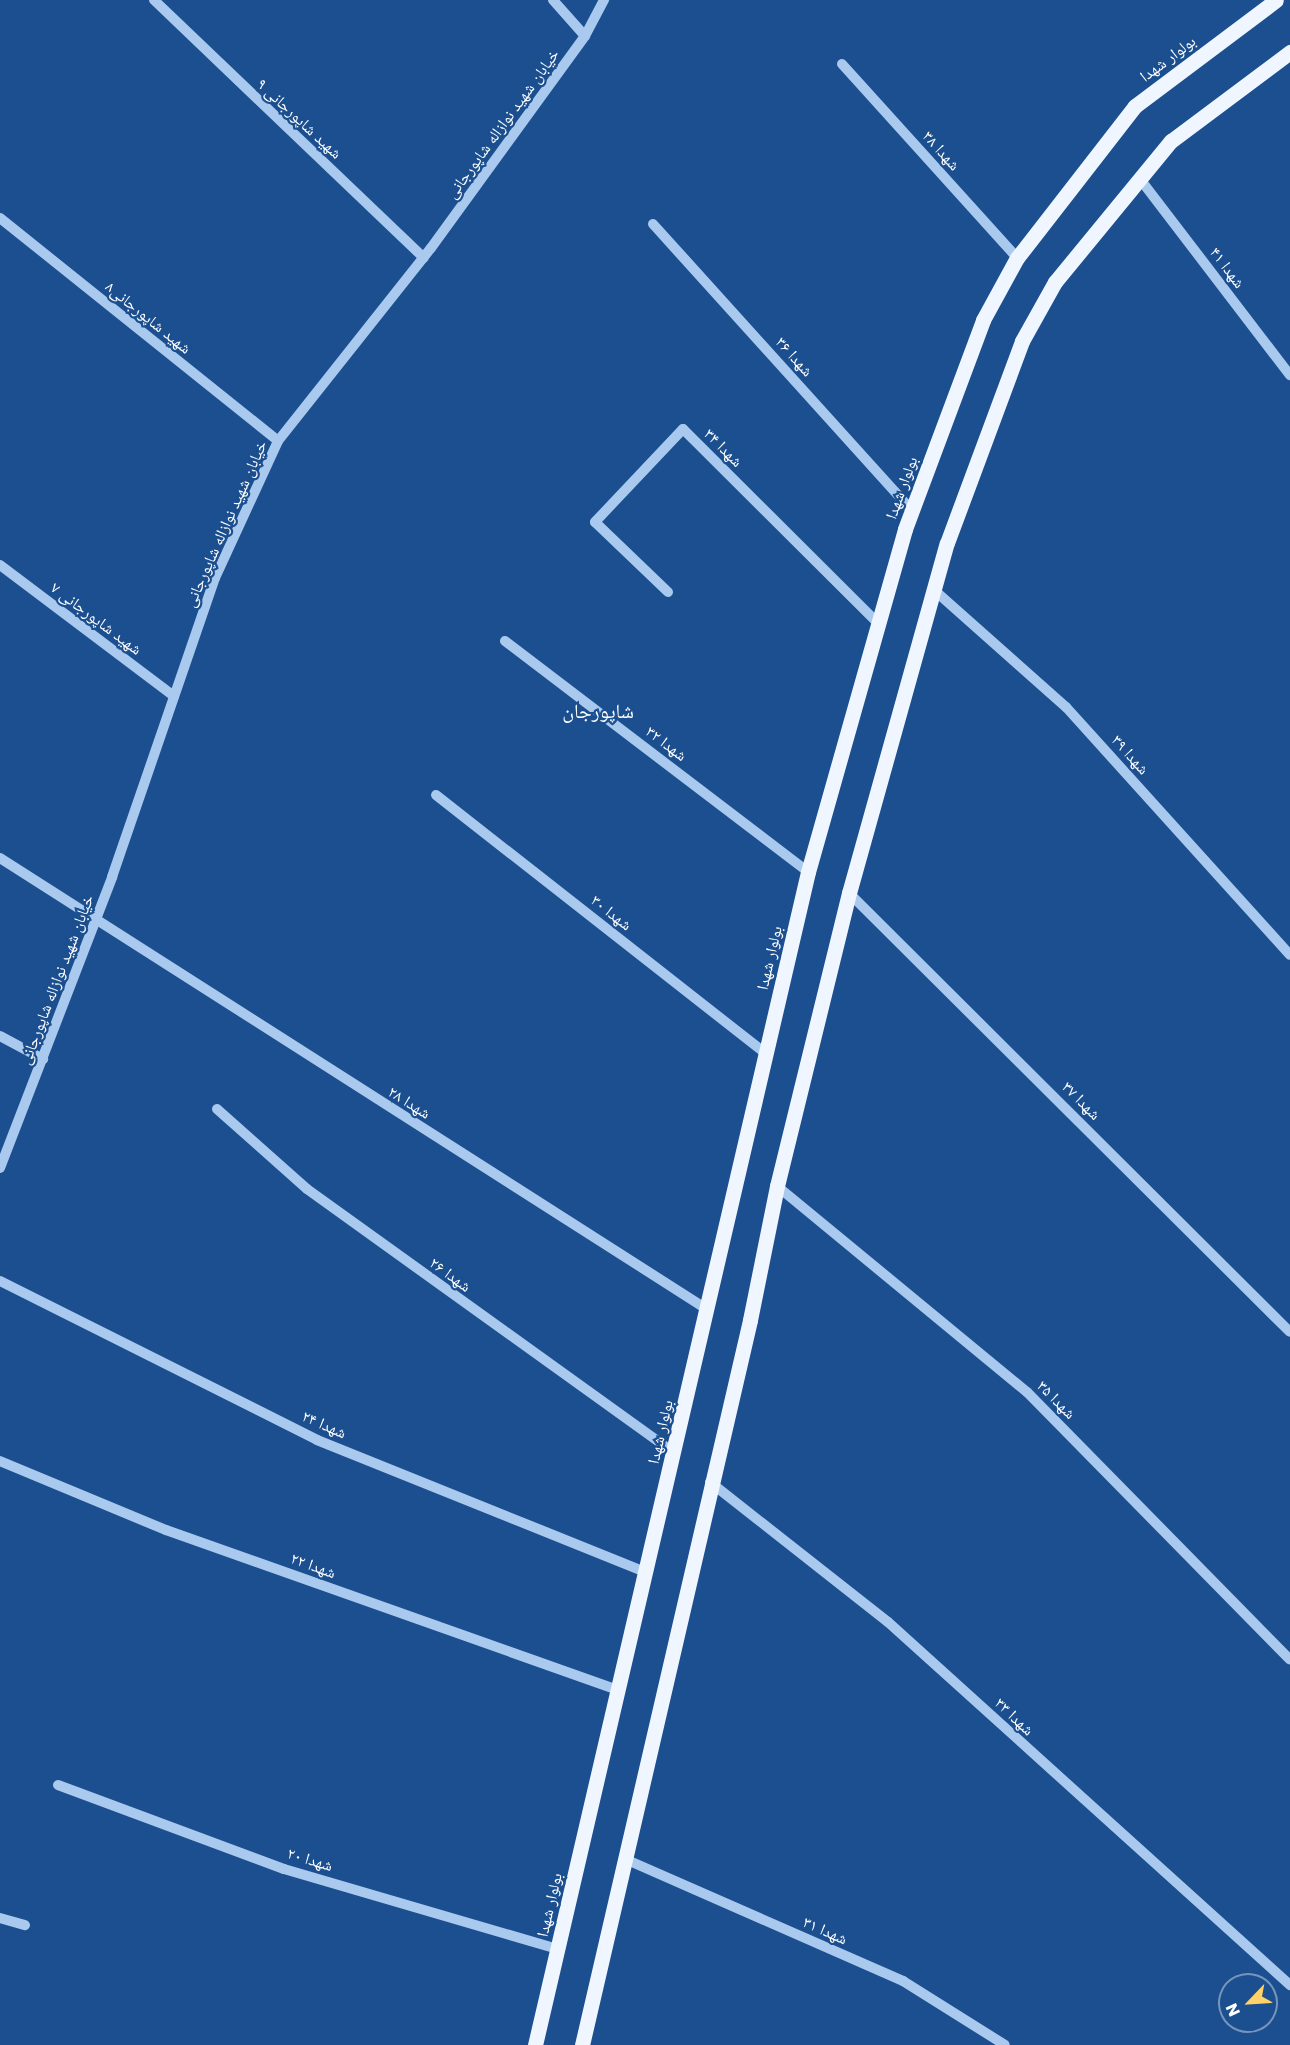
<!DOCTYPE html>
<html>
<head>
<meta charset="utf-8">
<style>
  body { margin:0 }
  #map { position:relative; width:1290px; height:2045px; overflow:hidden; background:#1b4f8f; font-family:Poppins,"Noto Naskh Arabic",sans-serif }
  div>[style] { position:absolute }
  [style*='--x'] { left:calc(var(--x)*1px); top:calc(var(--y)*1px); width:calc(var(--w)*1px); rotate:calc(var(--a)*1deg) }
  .minor>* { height:10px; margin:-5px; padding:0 5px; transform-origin:5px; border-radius:5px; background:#a9c9ee }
  .major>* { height:15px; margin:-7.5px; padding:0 7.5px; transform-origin:7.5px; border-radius:7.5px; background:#f0f6ff }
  span { translate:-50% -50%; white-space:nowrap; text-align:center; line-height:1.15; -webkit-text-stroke:4.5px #1b4f8f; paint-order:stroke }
  .street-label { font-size:16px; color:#fff }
  .quarter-label { font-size:20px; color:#fff }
  .north { position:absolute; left:1218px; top:1973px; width:60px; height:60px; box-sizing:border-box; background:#1b4f8f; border:2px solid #7695bc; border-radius:50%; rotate:245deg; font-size:16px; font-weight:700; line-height:24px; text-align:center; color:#fff }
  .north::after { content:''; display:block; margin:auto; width:21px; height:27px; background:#ffd166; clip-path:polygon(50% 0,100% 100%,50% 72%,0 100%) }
</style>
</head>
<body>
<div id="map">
  <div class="minor">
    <div style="--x:154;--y:0;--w:373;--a:43.7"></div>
    <div style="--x:553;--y:0;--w:48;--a:48.4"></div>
    <div style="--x:842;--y:64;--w:261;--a:47.9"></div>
    <div style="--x:1140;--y:179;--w:247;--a:52.6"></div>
    <div style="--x:0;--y:218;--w:356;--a:38.7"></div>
    <div style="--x:653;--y:224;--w:387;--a:47.9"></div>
    <div style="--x:0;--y:565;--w:218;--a:37"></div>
    <div style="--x:933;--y:589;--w:178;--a:41.6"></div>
    <div style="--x:1066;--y:707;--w:334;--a:47.9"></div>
    <div style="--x:668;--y:592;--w:101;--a:-136.2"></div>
    <div style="--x:595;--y:522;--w:128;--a:-46.6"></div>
    <div style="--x:683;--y:429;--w:276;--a:44.9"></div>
    <div style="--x:505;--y:641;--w:381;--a:37.3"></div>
    <div style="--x:436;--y:795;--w:421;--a:38.1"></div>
    <div style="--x:0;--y:858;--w:840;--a:32.55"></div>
    <div style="--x:849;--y:893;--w:622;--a:44.87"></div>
    <div style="--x:0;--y:1036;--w:49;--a:28.1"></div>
    <div style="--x:217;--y:1109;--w:120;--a:41.6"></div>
    <div style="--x:307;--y:1189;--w:452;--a:35.7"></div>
    <div style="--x:0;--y:1168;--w:312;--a:-68.9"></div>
    <div style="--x:112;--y:877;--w:316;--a:-71"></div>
    <div style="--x:215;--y:578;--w:151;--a:-65.3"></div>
    <div style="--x:278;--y:441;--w:246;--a:-51.6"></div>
    <div style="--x:431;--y:248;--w:262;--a:-54"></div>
    <div style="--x:585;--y:36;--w:41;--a:-62.2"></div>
    <div style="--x:777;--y:1186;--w:324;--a:39.5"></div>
    <div style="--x:1027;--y:1392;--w:375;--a:45.5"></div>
    <div style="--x:0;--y:1281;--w:355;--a:26.6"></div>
    <div style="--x:317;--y:1440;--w:354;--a:21.9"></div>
    <div style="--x:0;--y:1461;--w:180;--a:22.6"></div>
    <div style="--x:166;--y:1530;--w:480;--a:19.5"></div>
    <div style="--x:710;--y:1482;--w:226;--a:38.2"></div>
    <div style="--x:888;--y:1622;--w:542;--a:42.08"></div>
    <div style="--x:58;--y:1785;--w:241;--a:20.4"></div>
    <div style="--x:284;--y:1869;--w:285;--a:16.3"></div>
    <div style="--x:625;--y:1859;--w:304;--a:23.7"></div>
    <div style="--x:903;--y:1981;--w:120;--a:32.1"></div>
    <div style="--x:0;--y:1918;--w:26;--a:16"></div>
  </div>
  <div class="major">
    <div style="--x:535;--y:2045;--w:1204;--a:-76.9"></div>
    <div style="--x:808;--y:872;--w:356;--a:-74.2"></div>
    <div style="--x:905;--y:529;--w:223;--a:-69.5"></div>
    <div style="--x:983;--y:320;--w:71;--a:-61.3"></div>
    <div style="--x:1017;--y:258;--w:192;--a:-52.2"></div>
    <div style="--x:1135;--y:106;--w:176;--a:-36.9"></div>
    <div style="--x:582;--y:2045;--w:744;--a:-76.95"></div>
    <div style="--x:750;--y:1320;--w:137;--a:-78.6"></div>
    <div style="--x:777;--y:1186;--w:302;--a:-76.2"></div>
    <div style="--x:849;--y:893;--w:363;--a:-74.4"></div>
    <div style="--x:947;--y:543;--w:215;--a:-69.6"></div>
    <div style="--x:1022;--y:341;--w:68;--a:-60.8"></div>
    <div style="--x:1055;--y:282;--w:183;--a:-50.6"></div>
    <div style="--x:1171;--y:141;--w:149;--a:-36.8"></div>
  </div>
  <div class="street-label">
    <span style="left:1168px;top:59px;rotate:-37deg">بولوار شهدا</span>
    <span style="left:299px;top:119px;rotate:43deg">شهید شاپورجانی ۹</span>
    <span style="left:503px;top:124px;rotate:-54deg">خیابان شهید نوازاله شاپورجانی</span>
    <span style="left:941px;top:151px;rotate:48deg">شهدا ۳۸</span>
    <span style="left:1227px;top:268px;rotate:53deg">شهدا ۴۱</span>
    <span style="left:148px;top:318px;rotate:39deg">شهید شاپورجانی۸</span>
    <span style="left:794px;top:357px;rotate:48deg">شهدا ۳۶</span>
    <span style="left:723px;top:448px;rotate:45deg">شهدا ۳۴</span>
    <span style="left:902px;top:488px;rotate:-70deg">بولوار شهدا</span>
    <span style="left:226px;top:524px;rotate:-66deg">خیابان شهید نوازاله شاپورجانی</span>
    <span style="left:96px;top:619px;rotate:37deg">شهید شاپورجانی ۷</span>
    <span style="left:666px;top:744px;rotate:37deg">شهدا ۳۲</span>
    <span style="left:1130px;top:755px;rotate:48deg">شهدا ۳۹</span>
    <span style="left:611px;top:913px;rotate:38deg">شهدا ۳۰</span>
    <span style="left:770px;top:958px;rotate:-77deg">بولوار شهدا</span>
    <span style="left:57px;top:980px;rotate:-69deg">خیابان شهید نوازاله شاپورجانی</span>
    <span style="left:1081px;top:1101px;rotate:45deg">شهدا ۳۷</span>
    <span style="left:409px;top:1103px;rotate:32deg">شهدا ۲۸</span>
    <span style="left:450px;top:1275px;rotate:36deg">شهدا ۲۶</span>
    <span style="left:1056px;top:1400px;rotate:45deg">شهدا ۳۵</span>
    <span style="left:324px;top:1425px;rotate:24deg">شهدا ۲۴</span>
    <span style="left:661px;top:1432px;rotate:-77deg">بولوار شهدا</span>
    <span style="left:313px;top:1566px;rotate:20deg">شهدا ۲۲</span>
    <span style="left:1014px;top:1717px;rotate:43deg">شهدا ۳۳</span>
    <span style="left:310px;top:1860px;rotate:17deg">شهدا ۲۰</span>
    <span style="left:550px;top:1905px;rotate:-77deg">بولوار شهدا</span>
    <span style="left:825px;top:1931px;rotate:24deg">شهدا ۳۱</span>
  </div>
  <div class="quarter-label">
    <span style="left:598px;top:711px">شاپورجان</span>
  </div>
  <div class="north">N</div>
</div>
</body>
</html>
